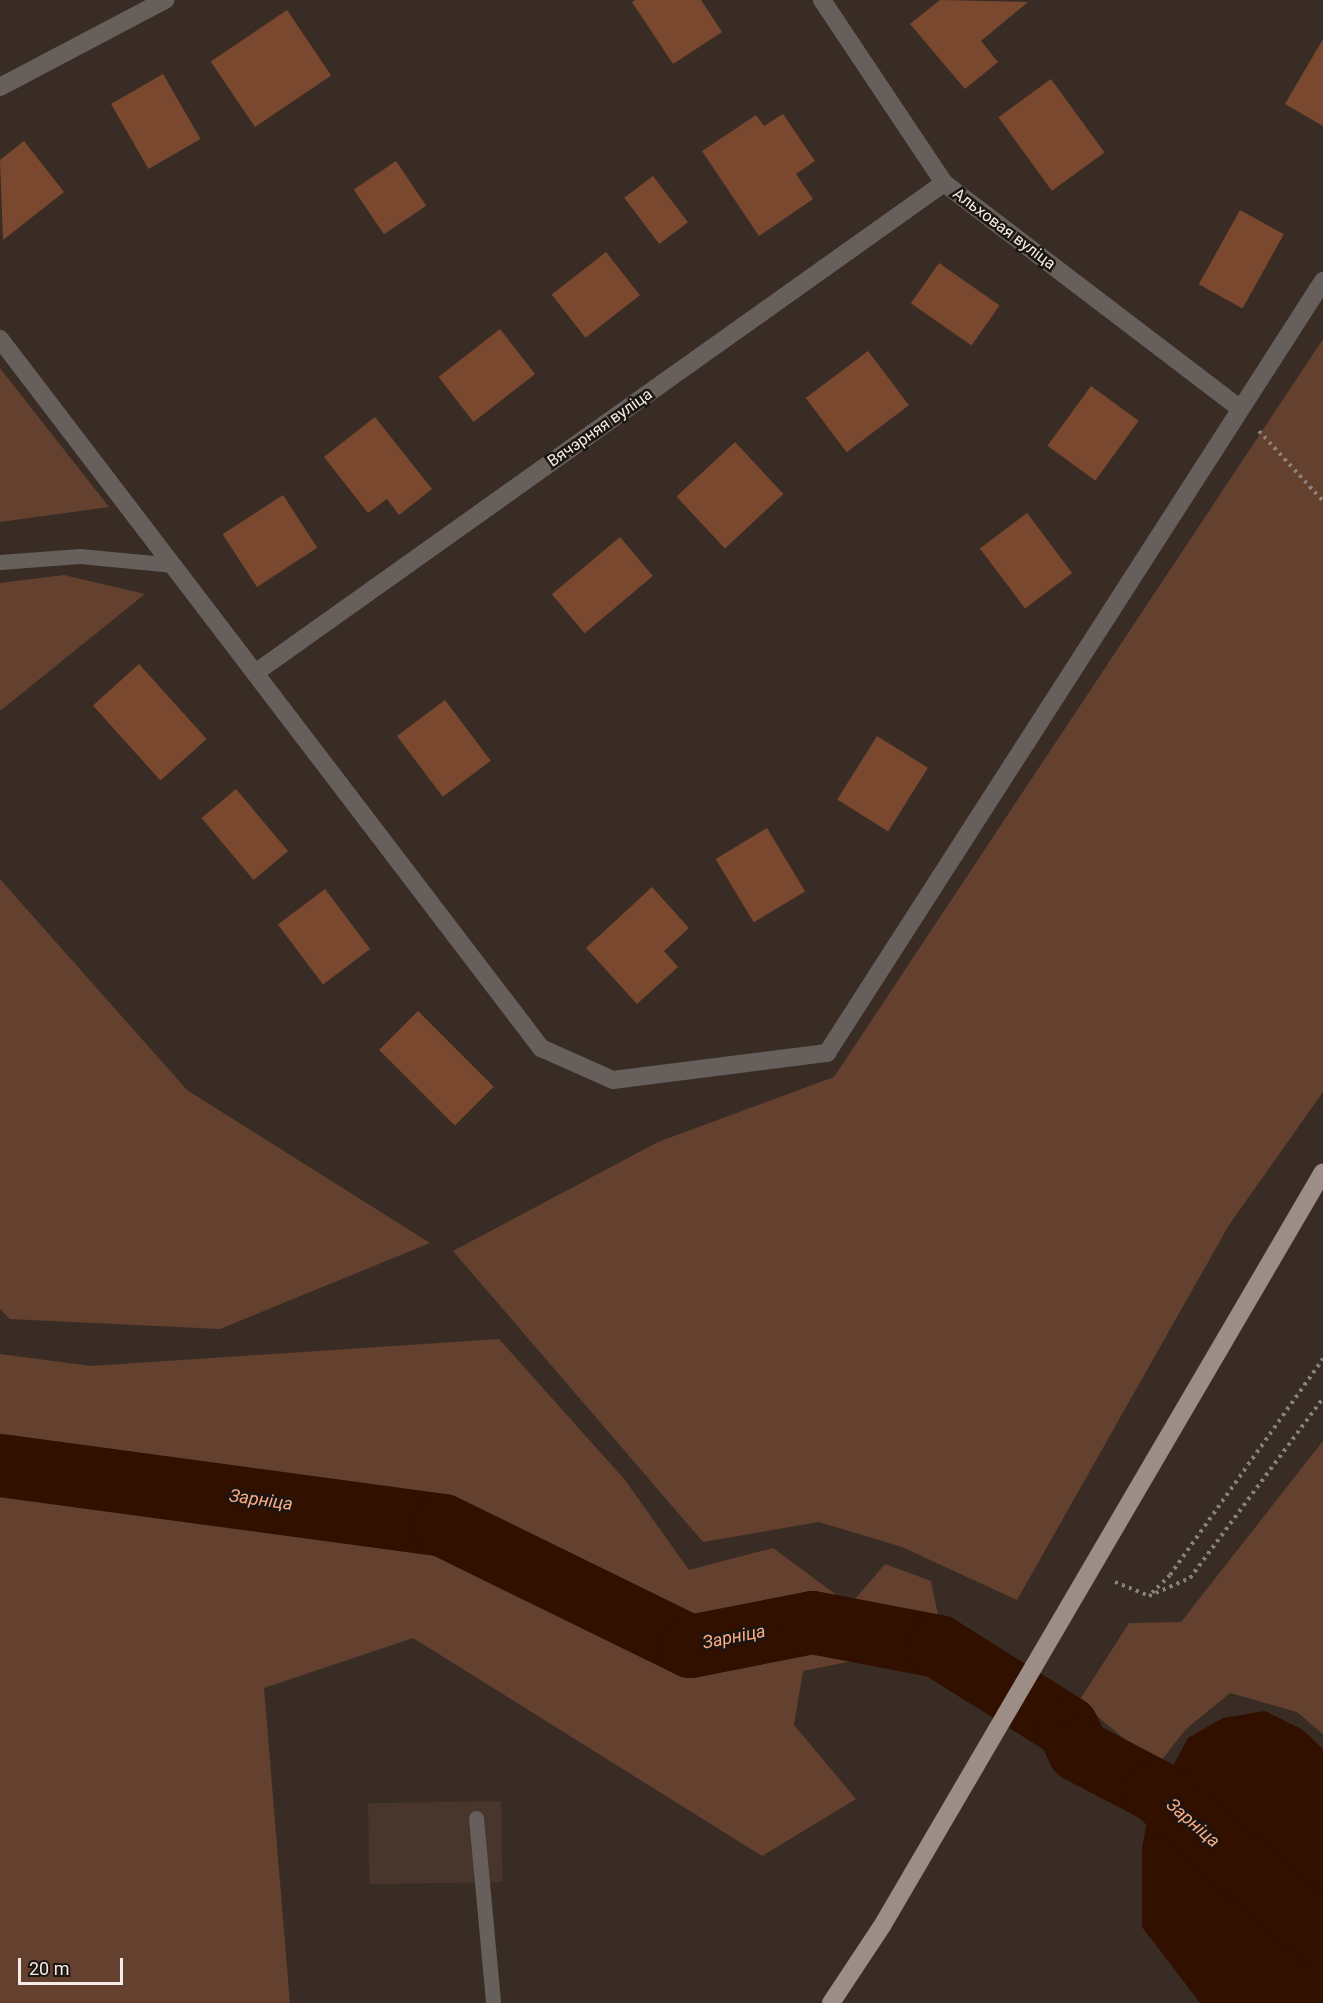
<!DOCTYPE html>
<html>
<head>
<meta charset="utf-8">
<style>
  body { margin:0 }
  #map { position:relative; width:1323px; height:2003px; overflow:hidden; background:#392c25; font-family:Roboto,sans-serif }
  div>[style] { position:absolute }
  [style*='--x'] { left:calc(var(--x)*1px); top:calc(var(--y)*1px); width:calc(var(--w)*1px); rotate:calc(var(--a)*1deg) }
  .built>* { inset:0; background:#48352b; transform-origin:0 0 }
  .green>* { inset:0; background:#64402e }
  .water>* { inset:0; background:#321000 }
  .river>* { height:63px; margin:-31.5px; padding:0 31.5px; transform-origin:31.5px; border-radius:31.5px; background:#321000 }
  .building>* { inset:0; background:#7a482f; transform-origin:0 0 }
  .path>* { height:4px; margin-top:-2px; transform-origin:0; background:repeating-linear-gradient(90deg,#8c807a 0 3px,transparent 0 7.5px) }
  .lane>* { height:15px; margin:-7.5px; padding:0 7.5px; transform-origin:7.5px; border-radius:7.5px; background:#665f5c }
  .street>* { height:18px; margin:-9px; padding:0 9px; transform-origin:9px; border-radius:9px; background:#665f5c }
  .primary>* { height:18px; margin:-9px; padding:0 9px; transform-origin:9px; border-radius:9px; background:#9c8e87 }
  span { translate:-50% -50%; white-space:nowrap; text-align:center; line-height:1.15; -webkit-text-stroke:5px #1c1613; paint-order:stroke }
  .street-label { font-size:16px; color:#f5ece7 }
  .water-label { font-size:18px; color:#fbab85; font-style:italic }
  .scale { position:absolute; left:18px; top:1958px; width:105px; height:27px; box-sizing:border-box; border:3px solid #f5ece7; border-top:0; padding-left:8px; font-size:18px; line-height:21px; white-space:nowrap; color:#f5ece7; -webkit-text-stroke:4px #1c1613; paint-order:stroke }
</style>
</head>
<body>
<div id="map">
  <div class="built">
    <div style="left:501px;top:1801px;width:81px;height:133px;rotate:89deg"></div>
  </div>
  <div class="green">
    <div style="clip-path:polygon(1323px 339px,1323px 1092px,1229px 1225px,1017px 1600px,902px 1547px,819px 1522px,703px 1542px,453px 1251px,658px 1142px,834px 1077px)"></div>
    <div style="clip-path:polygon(0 368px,109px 507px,0 522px)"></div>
    <div style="clip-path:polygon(64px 575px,145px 594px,0 711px,0 583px)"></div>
    <div style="clip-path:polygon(0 879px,187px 1090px,430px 1243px,220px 1329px,10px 1319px,0 1309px)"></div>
    <div style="clip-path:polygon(499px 1339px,625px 1480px,689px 1570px,773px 1548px,850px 1605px,885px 1564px,931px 1581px,939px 1620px,901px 1651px,803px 1671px,794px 1725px,856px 1799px,762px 1856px,413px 1638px,264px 1688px,290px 2003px,0 2003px,0 1354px,91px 1366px)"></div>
    <div style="clip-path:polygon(1323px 1441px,1323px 1734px,1297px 1712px,1230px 1693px,1186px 1729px,1157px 1766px,1079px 1701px,1129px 1623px,1181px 1622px)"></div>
  </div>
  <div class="water">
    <div style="clip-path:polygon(1265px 1711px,1303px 1730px,1323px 1749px,1323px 2003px,1200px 2003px,1142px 1927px,1142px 1848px,1149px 1810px,1188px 1738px,1223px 1718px)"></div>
  </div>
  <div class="river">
    <div style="--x:0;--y:1465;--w:447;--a:7.7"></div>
    <div style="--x:443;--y:1525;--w:275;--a:26.1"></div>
    <div style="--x:690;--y:1646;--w:124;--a:-11.1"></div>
    <div style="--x:812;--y:1622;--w:128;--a:10.8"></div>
    <div style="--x:938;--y:1646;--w:152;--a:32.1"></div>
    <div style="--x:1067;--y:1727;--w:25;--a:64"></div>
    <div style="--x:1078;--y:1750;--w:88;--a:27.7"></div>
    <div style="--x:1156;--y:1791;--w:222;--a:41.2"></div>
  </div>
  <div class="building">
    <div style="clip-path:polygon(635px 0,701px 0,722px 32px,673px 64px,632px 2px)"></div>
    <div style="clip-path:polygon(940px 0,1028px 2px,981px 41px,998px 62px,965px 89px,910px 24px)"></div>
    <div style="left:287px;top:10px;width:79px;height:92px;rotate:56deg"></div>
    <div style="clip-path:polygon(1323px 39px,1323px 126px,1285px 104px)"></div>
    <div style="left:163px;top:74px;width:75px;height:60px;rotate:60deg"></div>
    <div style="left:1051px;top:79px;width:91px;height:65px;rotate:54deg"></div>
    <div style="clip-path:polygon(783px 114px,815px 161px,796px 174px,813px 199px,759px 236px,702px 151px,756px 115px,764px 126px)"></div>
    <div style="clip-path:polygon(24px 141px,64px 192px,3px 240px,0 160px)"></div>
    <div style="left:396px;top:161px;width:54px;height:51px;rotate:56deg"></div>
    <div style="left:653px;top:176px;width:58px;height:36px;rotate:53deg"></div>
    <div style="left:1240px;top:210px;width:50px;height:85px;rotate:29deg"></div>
    <div style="left:606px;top:252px;width:55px;height:69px;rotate:52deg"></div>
    <div style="left:939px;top:263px;width:74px;height:49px;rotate:35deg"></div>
    <div style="left:500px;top:329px;width:57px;height:78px;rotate:52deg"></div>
    <div style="left:868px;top:351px;width:68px;height:78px;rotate:53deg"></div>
    <div style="left:1091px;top:386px;width:59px;height:74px;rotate:36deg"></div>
    <div style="clip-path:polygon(375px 417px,432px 489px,399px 515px,387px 499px,368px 513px,324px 457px)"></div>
    <div style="left:735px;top:442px;width:71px;height:80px;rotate:47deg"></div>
    <div style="left:283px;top:495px;width:63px;height:72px;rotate:57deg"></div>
    <div style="left:1027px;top:513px;width:75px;height:59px;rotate:53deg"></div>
    <div style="left:620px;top:537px;width:51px;height:89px;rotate:50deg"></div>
    <div style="left:139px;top:664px;width:101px;height:62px;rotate:48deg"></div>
    <div style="left:445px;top:700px;width:76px;height:60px;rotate:53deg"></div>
    <div style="left:877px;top:736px;width:60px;height:75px;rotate:32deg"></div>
    <div style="left:236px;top:789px;width:81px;height:45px;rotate:50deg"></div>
    <div style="left:767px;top:828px;width:74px;height:60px;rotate:59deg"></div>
    <div style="clip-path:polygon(652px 887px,689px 928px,664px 951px,678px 967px,637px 1004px,586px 948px)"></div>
    <div style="left:325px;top:889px;width:75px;height:59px;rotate:53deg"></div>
    <div style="left:418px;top:1011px;width:107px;height:55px;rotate:45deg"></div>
  </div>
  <div class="path">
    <div style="--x:1259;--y:431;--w:95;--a:47.6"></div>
    <div style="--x:1115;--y:1582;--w:37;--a:22"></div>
    <div style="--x:1149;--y:1596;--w:45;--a:-23.7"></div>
    <div style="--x:1190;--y:1578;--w:224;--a:-53.5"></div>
    <div style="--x:1152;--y:1593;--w:25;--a:-45"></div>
    <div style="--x:1170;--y:1575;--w:265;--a:-54.7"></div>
  </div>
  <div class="lane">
    <div style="--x:0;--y:562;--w:80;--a:-4.3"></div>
    <div style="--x:80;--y:556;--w:94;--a:5.5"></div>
    <div style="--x:476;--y:1818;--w:186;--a:84.7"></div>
  </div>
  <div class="street">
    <div style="--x:822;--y:0;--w:220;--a:56.3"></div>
    <div style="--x:944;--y:183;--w:371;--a:37.3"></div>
    <div style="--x:0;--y:87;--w:187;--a:-27.8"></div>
    <div style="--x:0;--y:339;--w:892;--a:52.65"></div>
    <div style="--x:541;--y:1048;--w:79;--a:24"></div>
    <div style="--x:613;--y:1080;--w:216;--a:-7.2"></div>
    <div style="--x:827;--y:1053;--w:918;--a:-57.28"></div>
    <div style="--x:255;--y:673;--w:845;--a:-35.42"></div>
  </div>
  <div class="primary">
    <div style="--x:831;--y:2003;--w:92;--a:-56.5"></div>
    <div style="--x:882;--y:1926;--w:873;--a:-59.68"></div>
  </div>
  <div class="street-label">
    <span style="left:1004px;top:229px;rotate:37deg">Альховая вуліца</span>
    <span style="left:600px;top:428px;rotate:-35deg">Вячэрняя вуліца</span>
  </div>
  <div class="water-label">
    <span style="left:261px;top:1500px;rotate:8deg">Зарніца</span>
    <span style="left:734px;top:1637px;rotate:-11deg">Зарніца</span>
    <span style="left:1193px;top:1823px;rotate:41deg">Зарніца</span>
  </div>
  <div class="scale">20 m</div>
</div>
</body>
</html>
